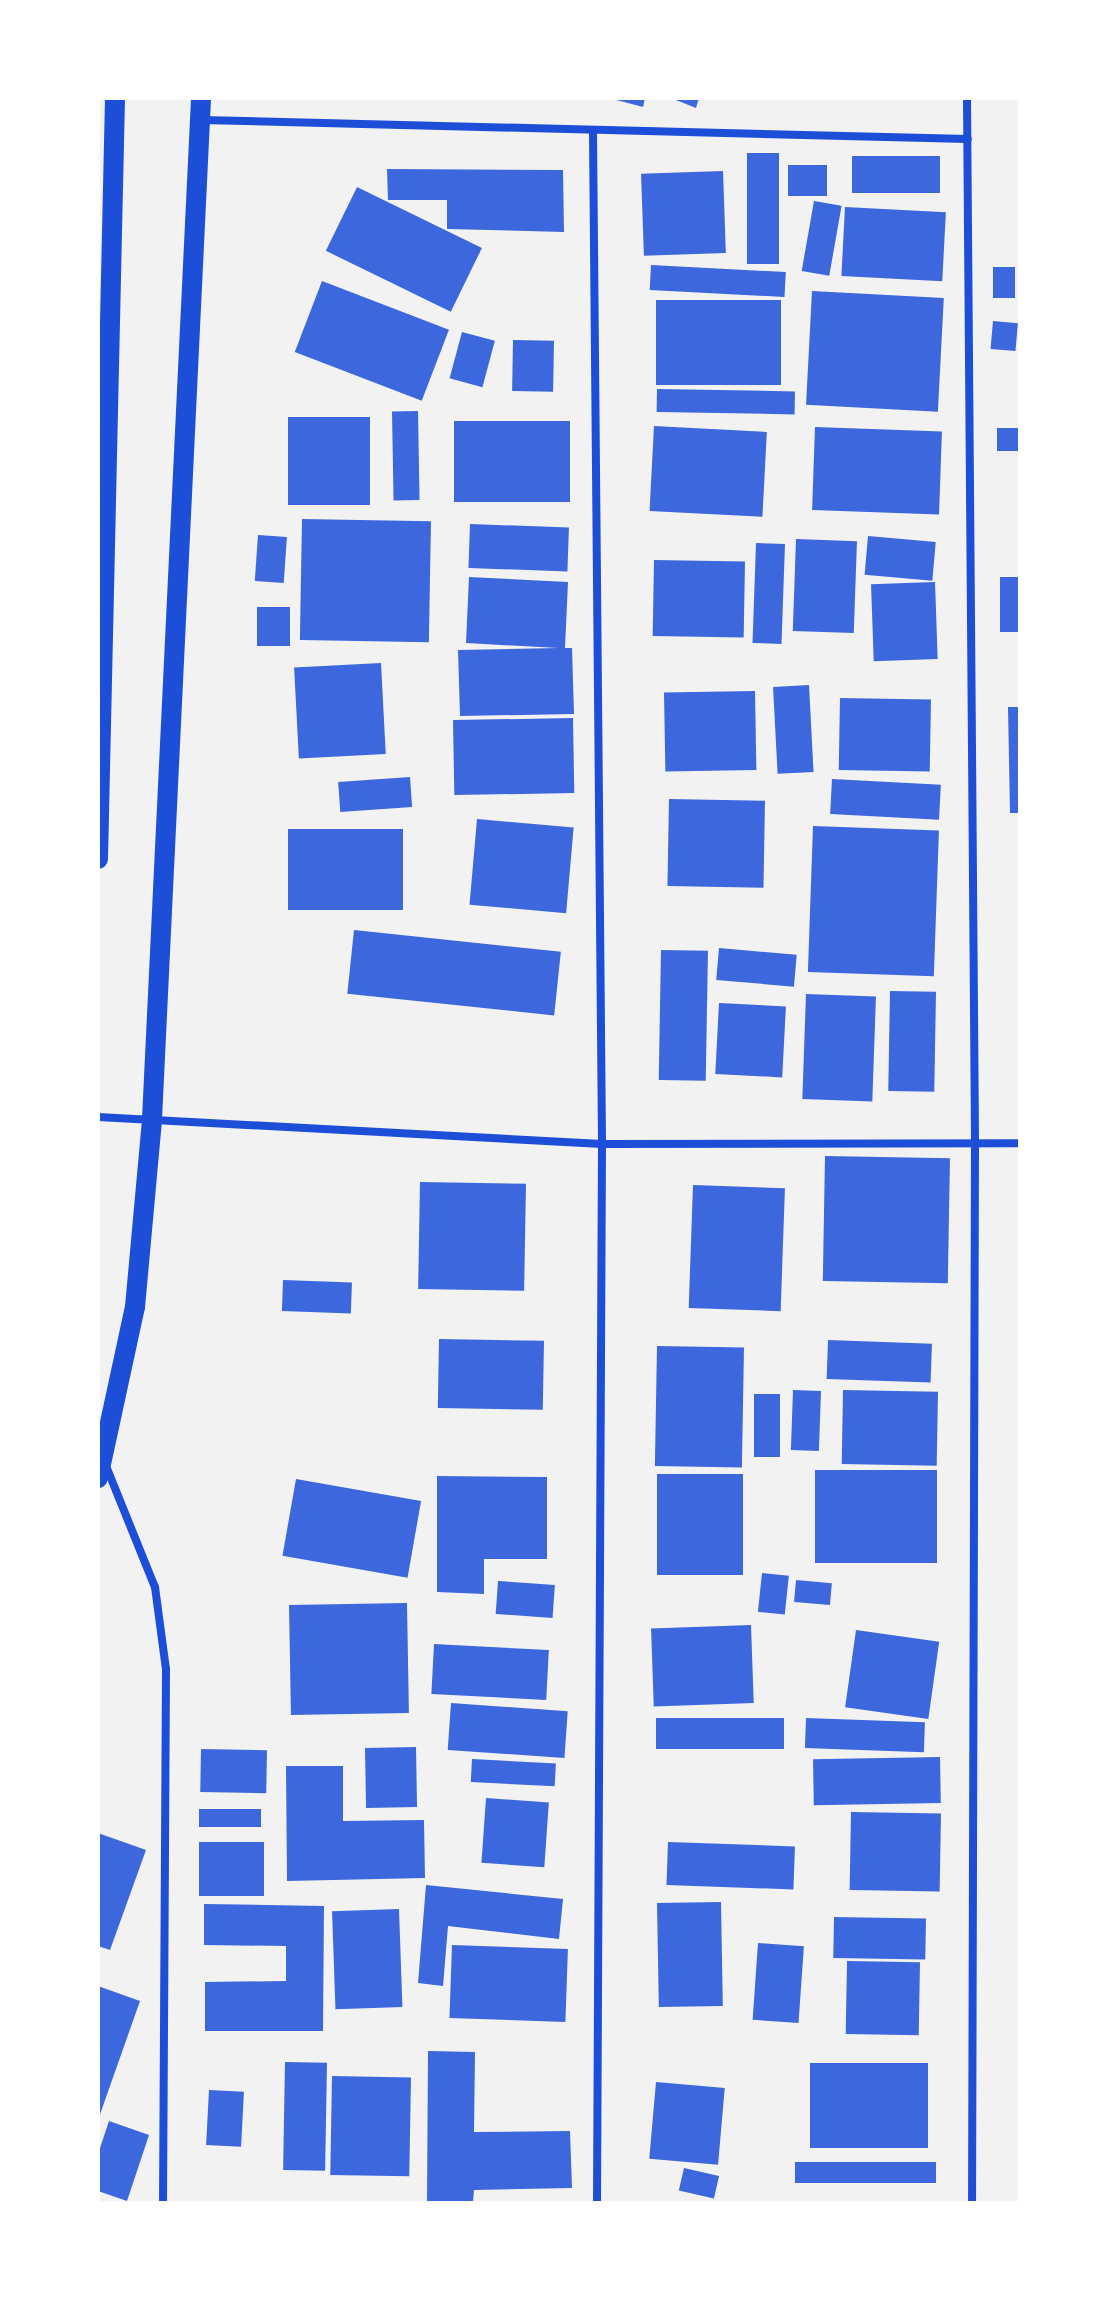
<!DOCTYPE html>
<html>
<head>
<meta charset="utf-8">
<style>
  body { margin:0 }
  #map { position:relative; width:1118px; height:2301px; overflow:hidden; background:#f2f2f2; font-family:"Varela Round",sans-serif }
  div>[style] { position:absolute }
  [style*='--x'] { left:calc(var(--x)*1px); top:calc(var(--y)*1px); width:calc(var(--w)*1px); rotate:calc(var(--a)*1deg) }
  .building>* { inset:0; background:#3d67dc; transform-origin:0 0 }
  .minor>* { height:8px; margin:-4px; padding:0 4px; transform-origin:4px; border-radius:4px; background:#1d4ed8 }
  .primary>* { height:20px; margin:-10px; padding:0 10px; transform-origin:10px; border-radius:10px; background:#1d4ed8 }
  span { translate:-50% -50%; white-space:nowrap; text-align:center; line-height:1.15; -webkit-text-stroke:8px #fff; paint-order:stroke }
  .frame { position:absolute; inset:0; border:100px solid #fff; pointer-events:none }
</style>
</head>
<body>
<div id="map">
  <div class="building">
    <div style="clip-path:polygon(609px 98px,645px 98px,643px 107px)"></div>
    <div style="clip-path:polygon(671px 98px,699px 98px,696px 108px)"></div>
    <div style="left:747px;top:153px;width:32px;height:111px"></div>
    <div style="left:852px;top:156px;width:88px;height:37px"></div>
    <div style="left:788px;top:165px;width:39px;height:31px"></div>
    <div style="clip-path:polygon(387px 169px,563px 170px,564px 232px,447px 229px,447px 200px,388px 200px)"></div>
    <div style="left:723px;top:171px;width:82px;height:82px;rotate:88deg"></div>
    <div style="left:357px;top:187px;width:139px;height:71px;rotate:26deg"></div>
    <div style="left:814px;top:201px;width:28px;height:71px;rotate:10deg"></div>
    <div style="left:845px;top:207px;width:101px;height:69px;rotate:3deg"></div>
    <div style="left:651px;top:265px;width:135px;height:25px;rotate:3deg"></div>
    <div style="left:993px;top:267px;width:22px;height:31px"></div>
    <div style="left:322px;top:281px;width:136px;height:76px;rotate:21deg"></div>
    <div style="left:812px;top:291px;width:132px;height:114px;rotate:3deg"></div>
    <div style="left:656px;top:300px;width:125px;height:85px"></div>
    <div style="left:993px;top:321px;width:25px;height:28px;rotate:5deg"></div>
    <div style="left:462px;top:332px;width:34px;height:48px;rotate:15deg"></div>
    <div style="left:513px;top:340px;width:41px;height:51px;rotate:1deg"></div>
    <div style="left:657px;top:389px;width:138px;height:23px;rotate:1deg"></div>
    <div style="left:418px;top:411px;width:89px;height:26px;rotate:89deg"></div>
    <div style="left:288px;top:417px;width:82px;height:88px"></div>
    <div style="left:454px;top:421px;width:116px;height:81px"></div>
    <div style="left:654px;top:426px;width:113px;height:85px;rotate:3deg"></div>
    <div style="left:815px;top:427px;width:127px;height:83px;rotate:2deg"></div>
    <div style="left:997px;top:428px;width:23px;height:23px"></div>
    <div style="left:302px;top:519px;width:129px;height:121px;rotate:1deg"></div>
    <div style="left:470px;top:524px;width:99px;height:44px;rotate:2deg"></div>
    <div style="left:258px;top:535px;width:29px;height:46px;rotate:4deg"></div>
    <div style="left:868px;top:536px;width:68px;height:39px;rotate:5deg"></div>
    <div style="left:796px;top:539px;width:61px;height:92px;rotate:2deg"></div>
    <div style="left:756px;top:543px;width:29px;height:100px;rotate:2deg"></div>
    <div style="left:654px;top:560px;width:91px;height:76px;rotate:1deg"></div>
    <div style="clip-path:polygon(469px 577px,568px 582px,565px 648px,572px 648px,574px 714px,460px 716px,458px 650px,558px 648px,466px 643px)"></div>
    <div style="left:1000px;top:577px;width:20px;height:55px"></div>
    <div style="left:935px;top:582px;width:77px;height:64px;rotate:88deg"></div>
    <div style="left:257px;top:607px;width:33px;height:39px"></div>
    <div style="left:381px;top:663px;width:91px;height:87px;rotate:87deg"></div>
    <div style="left:809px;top:685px;width:87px;height:36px;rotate:87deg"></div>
    <div style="left:755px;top:691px;width:79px;height:91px;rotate:89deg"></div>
    <div style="left:840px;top:698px;width:91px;height:72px;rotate:1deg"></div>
    <div style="clip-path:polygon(1008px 707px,1020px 707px,1020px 813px,1010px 813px)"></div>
    <div style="left:573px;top:718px;width:75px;height:120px;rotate:89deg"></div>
    <div style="left:410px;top:777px;width:30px;height:72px;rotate:86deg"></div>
    <div style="left:832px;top:779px;width:109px;height:35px;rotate:3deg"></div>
    <div style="left:669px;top:799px;width:96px;height:87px;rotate:1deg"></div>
    <div style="left:477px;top:819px;width:97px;height:86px;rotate:5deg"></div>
    <div style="left:813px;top:826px;width:126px;height:146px;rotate:2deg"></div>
    <div style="left:288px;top:829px;width:115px;height:81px"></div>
    <div style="left:354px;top:930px;width:208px;height:64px;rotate:6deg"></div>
    <div style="left:719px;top:948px;width:78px;height:32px;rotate:5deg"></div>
    <div style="left:661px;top:950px;width:47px;height:130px;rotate:1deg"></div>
    <div style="left:890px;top:991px;width:46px;height:100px;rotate:1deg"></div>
    <div style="left:806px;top:994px;width:70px;height:105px;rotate:2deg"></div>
    <div style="left:719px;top:1003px;width:67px;height:71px;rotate:3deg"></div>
    <div style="left:825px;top:1156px;width:125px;height:125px;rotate:1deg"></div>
    <div style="left:420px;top:1182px;width:106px;height:107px;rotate:1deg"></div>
    <div style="left:693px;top:1185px;width:92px;height:123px;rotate:2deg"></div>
    <div style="left:283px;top:1280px;width:69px;height:31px;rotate:2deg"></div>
    <div style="left:439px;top:1339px;width:105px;height:69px;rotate:1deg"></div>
    <div style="left:828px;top:1340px;width:104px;height:39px;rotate:2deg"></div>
    <div style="left:657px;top:1346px;width:87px;height:120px;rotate:1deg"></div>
    <div style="left:793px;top:1390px;width:28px;height:60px;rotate:2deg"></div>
    <div style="left:843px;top:1390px;width:95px;height:74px;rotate:1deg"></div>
    <div style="left:754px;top:1394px;width:26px;height:63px"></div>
    <div style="left:815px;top:1470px;width:122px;height:93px"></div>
    <div style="left:657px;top:1474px;width:86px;height:101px"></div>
    <div style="clip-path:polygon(437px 1476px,547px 1477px,547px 1559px,484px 1559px,484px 1594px,437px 1592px)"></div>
    <div style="left:296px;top:1479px;width:127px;height:78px;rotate:10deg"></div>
    <div style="left:762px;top:1573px;width:27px;height:39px;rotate:6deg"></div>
    <div style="left:796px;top:1580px;width:36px;height:22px;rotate:5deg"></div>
    <div style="left:498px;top:1581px;width:57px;height:33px;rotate:4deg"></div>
    <div style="left:407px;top:1603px;width:110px;height:118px;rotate:89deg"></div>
    <div style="left:751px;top:1625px;width:78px;height:100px;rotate:88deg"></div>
    <div style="left:856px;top:1630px;width:84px;height:78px;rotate:8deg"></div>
    <div style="left:434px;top:1644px;width:115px;height:50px;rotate:3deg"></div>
    <div style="left:451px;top:1703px;width:117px;height:47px;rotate:4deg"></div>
    <div style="left:784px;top:1718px;width:31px;height:128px;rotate:90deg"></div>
    <div style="left:806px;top:1718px;width:119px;height:30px;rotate:2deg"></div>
    <div style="left:416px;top:1747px;width:60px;height:51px;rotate:89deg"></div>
    <div style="left:201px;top:1749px;width:66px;height:43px;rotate:1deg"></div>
    <div style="left:940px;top:1757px;width:46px;height:127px;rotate:89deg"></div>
    <div style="left:472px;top:1759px;width:84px;height:23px;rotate:3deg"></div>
    <div style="clip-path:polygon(286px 1766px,343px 1766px,343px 1821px,424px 1820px,425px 1878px,287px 1881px)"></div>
    <div style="left:486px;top:1798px;width:63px;height:65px;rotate:4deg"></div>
    <div style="left:199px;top:1809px;width:62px;height:18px"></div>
    <div style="left:851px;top:1812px;width:90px;height:78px;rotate:1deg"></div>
    <div style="clip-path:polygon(98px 1833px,146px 1850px,110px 1950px,98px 1946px)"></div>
    <div style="left:199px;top:1842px;width:65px;height:54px"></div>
    <div style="left:668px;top:1842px;width:127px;height:43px;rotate:2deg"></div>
    <div style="clip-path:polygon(426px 1885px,563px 1899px,559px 1939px,448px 1926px,443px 1986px,418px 1983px)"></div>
    <div style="left:721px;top:1902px;width:104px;height:64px;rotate:89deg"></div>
    <div style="clip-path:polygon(204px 1904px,324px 1906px,323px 2031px,205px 2031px,205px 1982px,286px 1981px,286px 1946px,204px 1945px)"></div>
    <div style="left:399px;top:1909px;width:98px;height:67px;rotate:88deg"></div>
    <div style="left:834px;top:1917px;width:92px;height:41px;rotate:1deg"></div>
    <div style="left:758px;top:1943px;width:46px;height:77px;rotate:4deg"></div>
    <div style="left:452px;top:1945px;width:116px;height:73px;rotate:2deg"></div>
    <div style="left:847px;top:1961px;width:73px;height:73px;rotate:1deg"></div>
    <div style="clip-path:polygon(98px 1986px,140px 2001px,98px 2120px)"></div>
    <div style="clip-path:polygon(428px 2051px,475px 2052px,474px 2132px,570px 2131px,572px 2188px,474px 2190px,473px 2202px,427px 2201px)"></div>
    <div style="left:285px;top:2062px;width:42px;height:108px;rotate:1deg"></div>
    <div style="left:928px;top:2063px;width:85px;height:118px;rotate:90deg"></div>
    <div style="left:332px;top:2076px;width:79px;height:99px;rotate:1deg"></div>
    <div style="left:656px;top:2082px;width:69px;height:77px;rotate:5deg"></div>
    <div style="left:209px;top:2090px;width:35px;height:55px;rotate:3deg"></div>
    <div style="clip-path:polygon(109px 2121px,149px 2135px,127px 2201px,98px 2191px,98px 2154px)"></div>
    <div style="left:936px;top:2162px;width:21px;height:141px;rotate:90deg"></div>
    <div style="left:684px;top:2168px;width:36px;height:23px;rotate:13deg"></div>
  </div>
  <div class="minor">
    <div style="--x:967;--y:98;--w:1046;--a:89.56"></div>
    <div style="--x:975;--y:1144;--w:1059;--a:90.16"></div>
    <div style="--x:201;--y:120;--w:767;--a:1.42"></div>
    <div style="--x:593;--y:132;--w:1012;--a:89.49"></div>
    <div style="--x:602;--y:1144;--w:1059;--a:90.27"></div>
    <div style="--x:98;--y:1117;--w:505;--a:3.07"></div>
    <div style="--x:602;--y:1144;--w:418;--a:-0.1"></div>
    <div style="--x:106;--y:1466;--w:131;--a:68"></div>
    <div style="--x:155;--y:1587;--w:83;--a:82.4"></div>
    <div style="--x:166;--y:1669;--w:534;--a:90.32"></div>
  </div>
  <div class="primary">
    <div style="--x:98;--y:859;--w:761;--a:-88.72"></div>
    <div style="--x:98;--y:1478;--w:175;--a:-77.8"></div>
    <div style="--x:135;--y:1307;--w:189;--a:-84.8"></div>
    <div style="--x:152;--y:1119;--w:1022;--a:-87.25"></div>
  </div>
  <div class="frame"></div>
</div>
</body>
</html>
